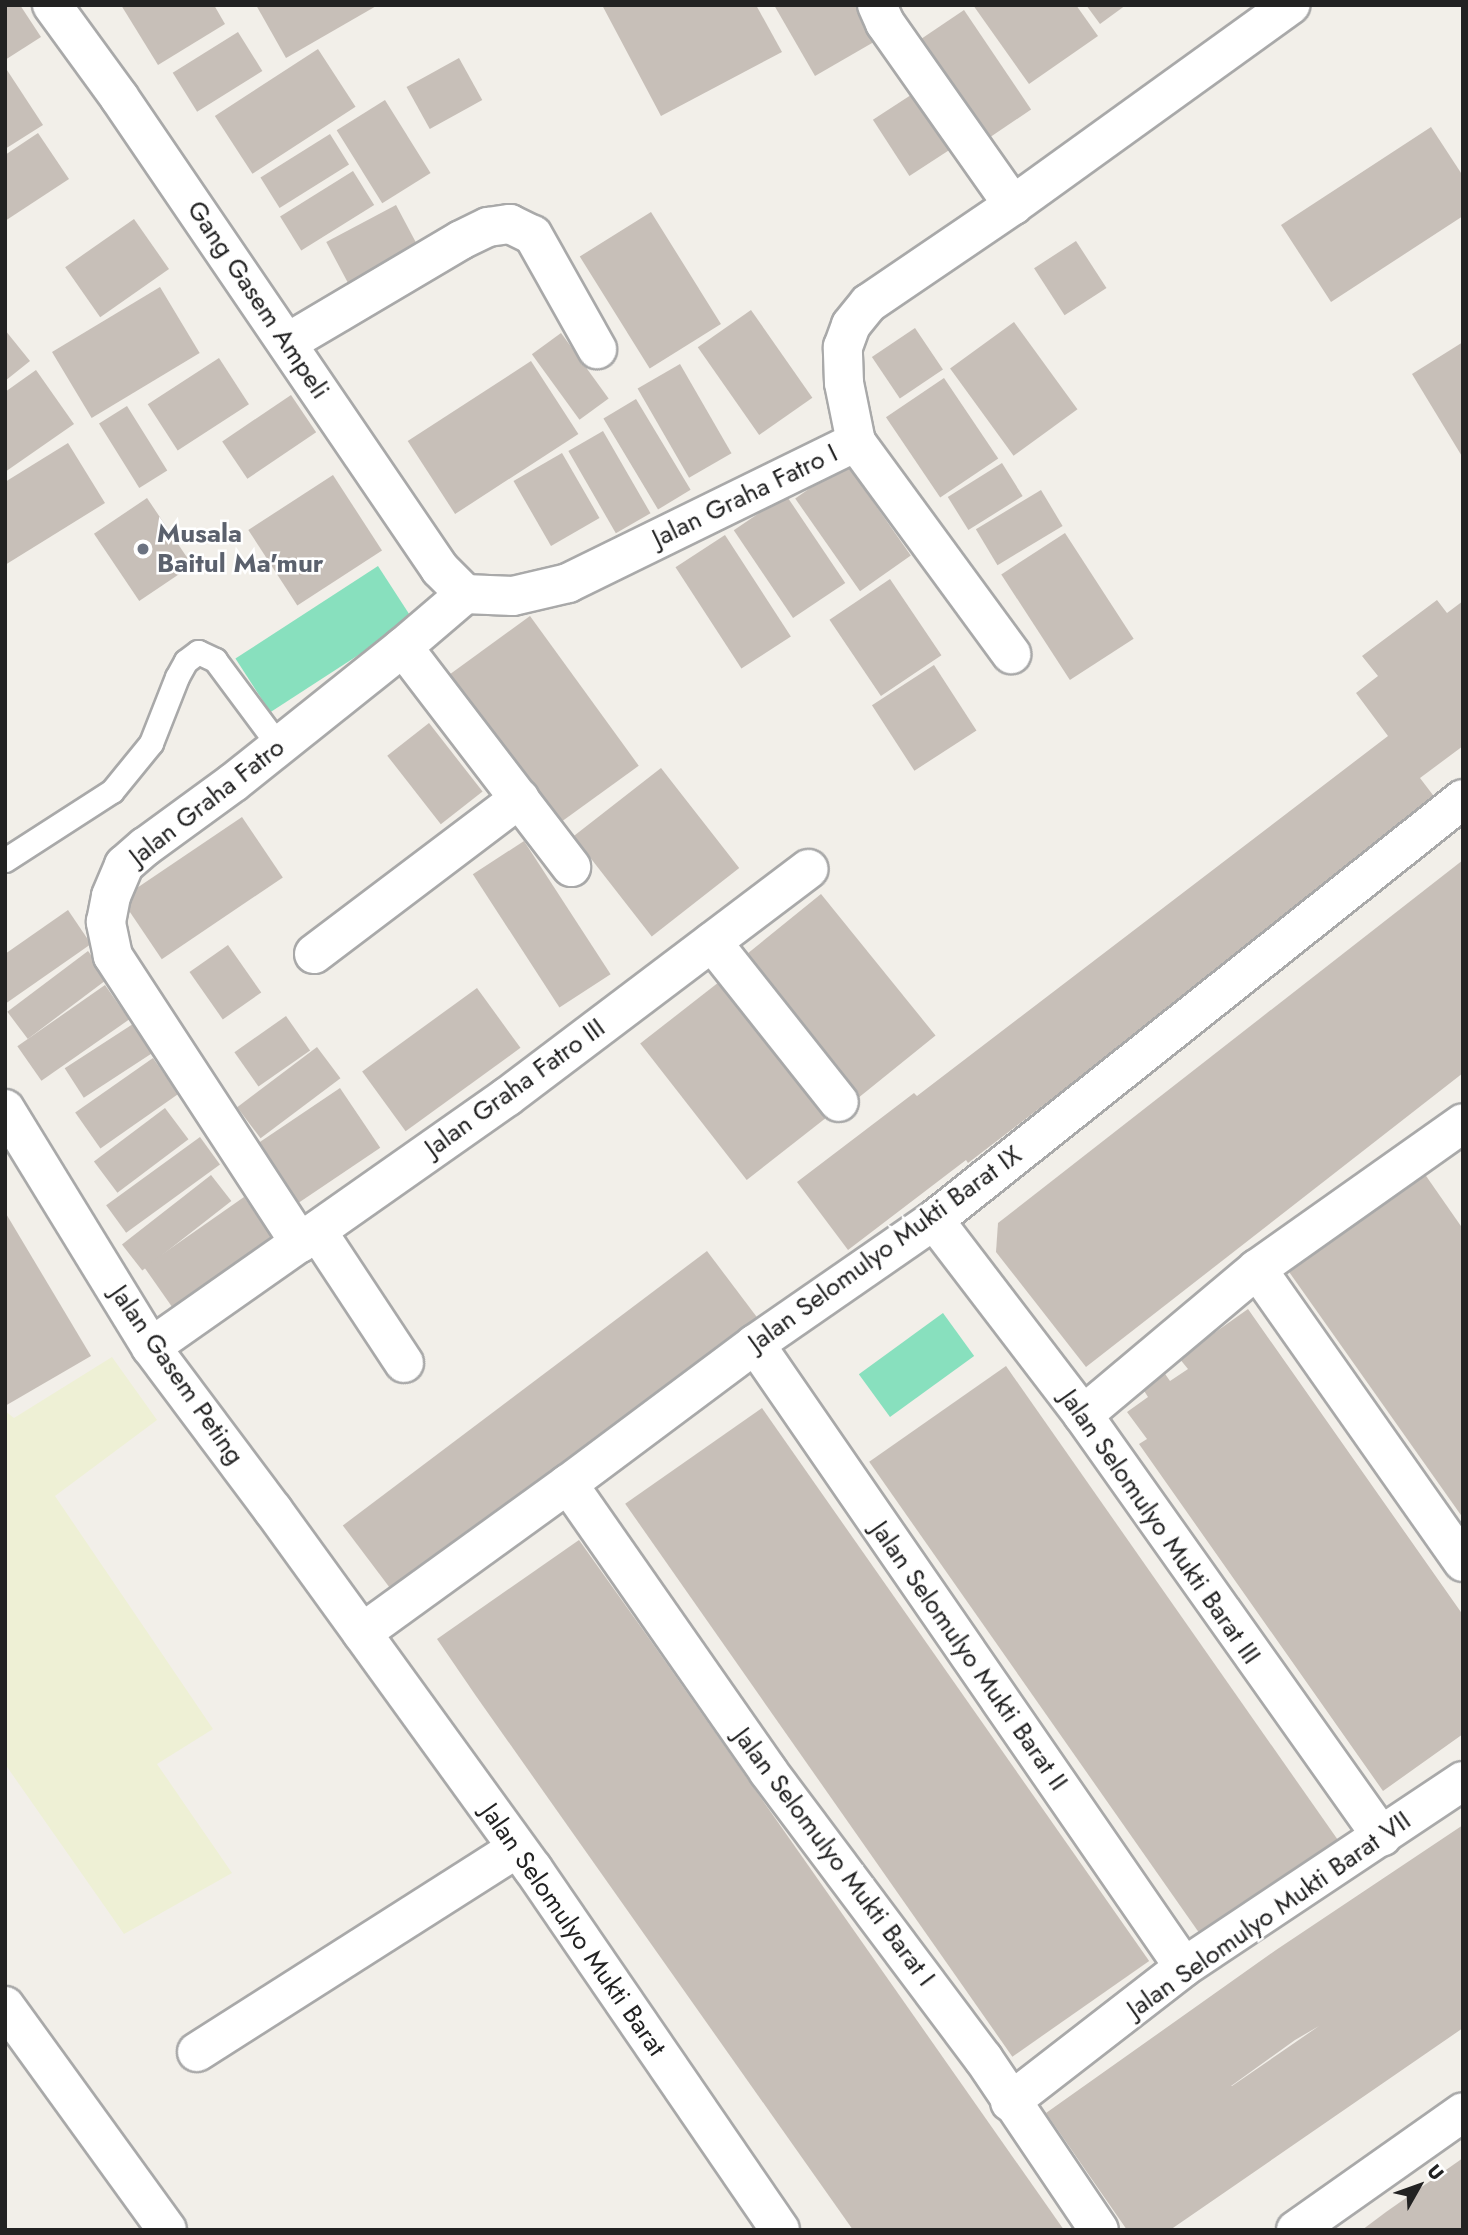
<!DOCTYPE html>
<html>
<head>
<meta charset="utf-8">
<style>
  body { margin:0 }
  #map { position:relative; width:1468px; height:2235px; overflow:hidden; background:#f2efe9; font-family:Jost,sans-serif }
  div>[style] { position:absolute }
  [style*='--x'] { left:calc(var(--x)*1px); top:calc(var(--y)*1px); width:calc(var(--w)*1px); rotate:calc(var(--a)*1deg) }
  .farmland>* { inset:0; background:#eef0d5 }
  .pitch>* { inset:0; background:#88e0be; transform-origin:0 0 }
  .building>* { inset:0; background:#c7bfb8; transform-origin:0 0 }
  .roads { filter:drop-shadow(2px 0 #a9a9a9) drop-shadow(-2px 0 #a9a9a9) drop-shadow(0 2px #a9a9a9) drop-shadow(0 -2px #a9a9a9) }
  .lane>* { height:23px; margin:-11.5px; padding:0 11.5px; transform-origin:11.5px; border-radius:11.5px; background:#fff }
  .street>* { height:38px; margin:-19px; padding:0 19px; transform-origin:19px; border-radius:19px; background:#fff }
  .dots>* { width:19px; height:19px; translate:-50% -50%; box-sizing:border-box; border:4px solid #fff; border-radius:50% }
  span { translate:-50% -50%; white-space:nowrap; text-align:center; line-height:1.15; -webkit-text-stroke:5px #fff; paint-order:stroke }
  .street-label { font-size:26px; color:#222 }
  .worship-label { font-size:26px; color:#5b616d; font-weight:700 }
  .left { translate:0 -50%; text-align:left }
  .frame { position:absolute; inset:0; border:7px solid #222; pointer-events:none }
  .north { position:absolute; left:1384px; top:2151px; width:70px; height:70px; -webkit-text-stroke:5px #fff; paint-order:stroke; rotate:50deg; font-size:19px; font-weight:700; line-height:28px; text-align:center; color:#222 }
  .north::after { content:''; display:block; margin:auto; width:24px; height:32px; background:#222; clip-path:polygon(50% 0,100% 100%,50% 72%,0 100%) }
</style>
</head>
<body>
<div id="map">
  <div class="farmland">
    <div style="clip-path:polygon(112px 1357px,157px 1420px,55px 1496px,213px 1729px,157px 1764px,232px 1873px,124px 1934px,5px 1764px,5px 1411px,14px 1418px)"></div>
  </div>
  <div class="pitch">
    <div style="left:378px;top:566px;width:64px;height:170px;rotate:57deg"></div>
    <div style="left:943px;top:1313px;width:53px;height:104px;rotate:54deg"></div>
  </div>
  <div class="building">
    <div style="clip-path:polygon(5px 5px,20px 5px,41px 37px,5px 60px)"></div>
    <div style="clip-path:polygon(121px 5px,214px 5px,225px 24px,158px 65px)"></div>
    <div style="clip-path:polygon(256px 5px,378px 5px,286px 58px)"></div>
    <div style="clip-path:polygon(602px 5px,756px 5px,782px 52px,661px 116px)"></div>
    <div style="clip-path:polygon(774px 5px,859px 5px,879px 39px,815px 76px)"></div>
    <div style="clip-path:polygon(973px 5px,1076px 5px,1098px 36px,1029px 84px)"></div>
    <div style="clip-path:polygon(1086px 5px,1126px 5px,1100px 24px)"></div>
    <div style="left:964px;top:10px;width:120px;height:63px;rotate:56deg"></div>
    <div style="left:238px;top:32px;width:46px;height:77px;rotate:58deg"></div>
    <div style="left:318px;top:49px;width:69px;height:123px;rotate:57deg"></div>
    <div style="left:459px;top:58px;width:48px;height:60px;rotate:61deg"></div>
    <div style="clip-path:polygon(5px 67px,43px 125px,5px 149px)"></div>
    <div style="left:914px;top:93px;width:67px;height:49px;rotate:57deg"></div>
    <div style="left:385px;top:100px;width:86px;height:57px;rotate:58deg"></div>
    <div style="clip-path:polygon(1431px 127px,1463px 176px,1463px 216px,1331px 302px,1281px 225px)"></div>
    <div style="clip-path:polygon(38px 133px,69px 179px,5px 221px,5px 155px)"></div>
    <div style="left:330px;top:134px;width:36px;height:82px;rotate:58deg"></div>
    <div style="left:353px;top:171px;width:40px;height:86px;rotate:58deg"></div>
    <div style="left:396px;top:205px;width:47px;height:79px;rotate:62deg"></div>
    <div style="left:651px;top:212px;width:132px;height:84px;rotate:58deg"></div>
    <div style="left:134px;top:219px;width:61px;height:84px;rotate:55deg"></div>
    <div style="left:1076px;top:241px;width:56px;height:50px;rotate:57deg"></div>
    <div style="left:160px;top:287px;width:77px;height:126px;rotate:59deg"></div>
    <div style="left:751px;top:310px;width:107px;height:65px;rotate:55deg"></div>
    <div style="left:1014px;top:322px;width:108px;height:79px;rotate:54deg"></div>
    <div style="left:915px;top:328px;width:50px;height:52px;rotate:56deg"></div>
    <div style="clip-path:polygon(5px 330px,30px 361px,5px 381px)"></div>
    <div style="left:561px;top:333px;width:81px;height:36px;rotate:54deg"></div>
    <div style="clip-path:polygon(1463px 342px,1463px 458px,1412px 374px)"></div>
    <div style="left:219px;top:358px;width:55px;height:85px;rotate:57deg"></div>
    <div style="left:531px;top:361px;width:87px;height:147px;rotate:57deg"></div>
    <div style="left:680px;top:364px;width:103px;height:49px;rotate:60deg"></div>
    <div style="clip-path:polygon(36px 370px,74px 424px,5px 472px,5px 392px)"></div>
    <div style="left:944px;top:378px;width:97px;height:70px;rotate:56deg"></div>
    <div style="left:291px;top:395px;width:45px;height:83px;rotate:56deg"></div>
    <div style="left:636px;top:399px;width:106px;height:38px;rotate:59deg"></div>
    <div style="left:127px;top:406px;width:76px;height:33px;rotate:58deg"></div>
    <div style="left:603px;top:431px;width:95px;height:40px;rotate:60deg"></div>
    <div style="clip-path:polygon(68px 443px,105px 503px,5px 565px,5px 482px)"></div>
    <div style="left:562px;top:453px;width:75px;height:56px;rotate:60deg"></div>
    <div style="left:846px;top:463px;width:113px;height:62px;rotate:55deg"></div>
    <div style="left:1002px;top:463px;width:39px;height:64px;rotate:58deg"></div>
    <div style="left:333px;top:475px;width:90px;height:101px;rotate:57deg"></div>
    <div style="left:1041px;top:490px;width:42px;height:76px;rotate:59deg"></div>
    <div style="left:786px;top:495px;width:106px;height:63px;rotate:56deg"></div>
    <div style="left:147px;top:498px;width:81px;height:64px;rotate:56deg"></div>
    <div style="left:1065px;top:533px;width:126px;height:76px;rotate:57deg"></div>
    <div style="left:725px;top:535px;width:121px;height:59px;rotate:57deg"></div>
    <div style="left:890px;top:579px;width:92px;height:73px;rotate:56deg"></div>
    <div style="clip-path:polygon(1437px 600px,1447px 613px,1463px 601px,1463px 746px,1420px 778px,1439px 803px,968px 1163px,966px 1160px,848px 1250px,797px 1182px,914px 1093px,917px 1096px,1388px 736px,1356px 693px,1378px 676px,1362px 656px)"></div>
    <div style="left:530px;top:616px;width:185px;height:99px;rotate:54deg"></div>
    <div style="left:934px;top:665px;width:78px;height:74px;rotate:57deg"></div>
    <div style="left:429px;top:723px;width:87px;height:53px;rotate:52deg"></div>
    <div style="left:661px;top:768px;width:127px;height:111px;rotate:52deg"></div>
    <div style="left:242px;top:817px;width:73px;height:146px;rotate:56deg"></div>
    <div style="left:524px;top:841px;width:159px;height:61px;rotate:57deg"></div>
    <div style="clip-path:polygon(1463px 860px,1463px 1073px,1086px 1367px,996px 1252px,998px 1223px)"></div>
    <div style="left:821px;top:894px;width:182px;height:100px;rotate:51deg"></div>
    <div style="clip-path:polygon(68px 910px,91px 944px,5px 1004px,5px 954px)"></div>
    <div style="left:228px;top:945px;width:58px;height:47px;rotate:55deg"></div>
    <div style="left:88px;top:951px;width:34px;height:101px;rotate:53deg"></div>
    <div style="left:719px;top:982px;width:173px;height:100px;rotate:52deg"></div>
    <div style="left:105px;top:985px;width:42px;height:107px;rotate:55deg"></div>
    <div style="left:477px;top:988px;width:74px;height:142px;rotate:54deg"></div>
    <div style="left:286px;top:1016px;width:42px;height:63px;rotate:55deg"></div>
    <div style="left:136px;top:1022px;width:35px;height:85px;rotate:57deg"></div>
    <div style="left:317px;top:1047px;width:39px;height:100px;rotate:53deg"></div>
    <div style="left:153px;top:1058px;width:44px;height:95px;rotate:55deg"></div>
    <div style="left:340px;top:1088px;width:72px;height:102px;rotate:56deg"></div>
    <div style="left:165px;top:1108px;width:39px;height:89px;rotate:53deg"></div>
    <div style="left:200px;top:1137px;width:34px;height:116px;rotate:54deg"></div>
    <div style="clip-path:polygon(1424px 1173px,1463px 1229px,1463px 1518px,1287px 1269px)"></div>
    <div style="left:211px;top:1175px;width:33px;height:113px;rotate:52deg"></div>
    <div style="left:244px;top:1197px;width:55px;height:122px;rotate:55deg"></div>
    <div style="clip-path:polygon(5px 1212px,91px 1356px,5px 1406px)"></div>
    <div style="left:707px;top:1251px;width:84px;height:456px;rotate:53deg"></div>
    <div style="clip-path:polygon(1248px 1309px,1463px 1615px,1463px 1734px,1383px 1791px,1139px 1444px,1147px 1439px,1127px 1412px,1148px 1397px,1141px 1386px,1163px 1371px,1170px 1381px,1188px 1369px,1179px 1358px)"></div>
    <div style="left:1006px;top:1366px;width:583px;height:167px;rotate:55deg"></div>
    <div style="left:762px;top:1408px;width:675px;height:167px;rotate:55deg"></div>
    <div style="clip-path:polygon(579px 1540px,653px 1644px,1064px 2230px,853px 2230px,476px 1696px,437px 1639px)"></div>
    <div style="clip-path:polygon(evenodd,1463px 1825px,1463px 2028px,1170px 2230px,1127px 2230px,1046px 2113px,1276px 1950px,1463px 1825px,1319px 2026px,1232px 2086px,1231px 2086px,1295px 2040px,1319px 2026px)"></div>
    <div style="clip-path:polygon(1463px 2158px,1463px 2230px,1362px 2230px,1386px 2212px)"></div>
  </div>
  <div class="roads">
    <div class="lane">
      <div style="--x:5;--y:860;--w:127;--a:-32.8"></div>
      <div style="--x:112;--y:791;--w:62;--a:-50.9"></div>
      <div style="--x:151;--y:743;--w:71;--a:-68.5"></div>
      <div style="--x:177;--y:677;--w:18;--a:-61"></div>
      <div style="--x:186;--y:661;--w:15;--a:-37"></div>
      <div style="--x:198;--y:652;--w:19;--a:25"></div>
      <div style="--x:215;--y:660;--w:107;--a:53.3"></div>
    </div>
    <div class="street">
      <div style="--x:52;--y:5;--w:114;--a:53.9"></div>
      <div style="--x:119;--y:97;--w:571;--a:55.78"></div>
      <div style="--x:440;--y:569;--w:35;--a:45"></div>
      <div style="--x:877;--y:5;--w:20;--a:66"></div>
      <div style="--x:885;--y:23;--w:223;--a:54.9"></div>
      <div style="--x:287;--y:343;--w:202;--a:-30.6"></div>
      <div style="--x:461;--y:240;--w:30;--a:-26"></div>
      <div style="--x:488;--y:227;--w:22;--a:-8"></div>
      <div style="--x:510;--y:224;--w:25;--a:26"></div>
      <div style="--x:533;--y:235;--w:131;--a:60.7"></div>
      <div style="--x:856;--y:442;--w:60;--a:-101.5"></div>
      <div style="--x:844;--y:383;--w:36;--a:-92"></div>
      <div style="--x:843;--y:347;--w:23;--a:-70"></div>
      <div style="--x:851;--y:325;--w:28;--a:-51"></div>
      <div style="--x:869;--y:303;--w:174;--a:-34.2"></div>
      <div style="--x:1013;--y:205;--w:342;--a:-35.8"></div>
      <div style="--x:465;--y:594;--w:48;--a:2.4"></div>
      <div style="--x:513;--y:596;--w:57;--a:-13.3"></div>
      <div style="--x:568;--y:583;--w:321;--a:-26.1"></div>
      <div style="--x:856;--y:442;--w:263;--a:53.8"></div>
      <div style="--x:403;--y:647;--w:277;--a:52.6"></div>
      <div style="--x:712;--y:942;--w:204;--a:51.6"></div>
      <div style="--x:314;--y:954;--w:258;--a:-37.1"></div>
      <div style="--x:5;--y:1109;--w:279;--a:58.5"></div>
      <div style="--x:151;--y:1347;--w:204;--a:53.2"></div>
      <div style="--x:273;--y:1510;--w:443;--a:54.1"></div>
      <div style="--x:533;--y:1869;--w:437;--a:55.6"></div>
      <div style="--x:934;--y:1220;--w:245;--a:52.6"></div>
      <div style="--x:1083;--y:1415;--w:517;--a:54.68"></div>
      <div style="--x:317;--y:1231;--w:158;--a:56.6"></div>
      <div style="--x:300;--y:1243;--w:343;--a:-123.1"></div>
      <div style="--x:113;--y:956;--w:35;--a:-102"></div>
      <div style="--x:106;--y:922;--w:26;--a:-79"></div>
      <div style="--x:111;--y:896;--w:34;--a:-67"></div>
      <div style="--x:124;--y:865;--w:28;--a:-41"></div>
      <div style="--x:145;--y:847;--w:110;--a:-36.1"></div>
      <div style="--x:234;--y:782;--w:216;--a:-38.6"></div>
      <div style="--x:403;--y:647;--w:82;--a:-40.5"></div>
      <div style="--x:1257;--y:1269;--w:358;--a:54.9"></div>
      <div style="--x:755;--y:1344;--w:756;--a:55.45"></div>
      <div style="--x:151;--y:1347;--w:435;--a:-35.1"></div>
      <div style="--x:507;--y:1097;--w:378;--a:-37.1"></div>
      <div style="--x:1083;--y:1415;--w:227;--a:-40"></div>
      <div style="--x:1257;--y:1269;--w:252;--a:-35.3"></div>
      <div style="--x:568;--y:1484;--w:350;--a:55.1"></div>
      <div style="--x:768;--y:1771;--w:359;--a:53.2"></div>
      <div style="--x:983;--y:2058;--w:207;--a:56"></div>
      <div style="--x:362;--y:1633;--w:254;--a:-35.9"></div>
      <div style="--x:568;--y:1484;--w:234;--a:-36.8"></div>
      <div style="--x:755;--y:1344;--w:218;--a:-34.7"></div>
      <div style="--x:934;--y:1220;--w:676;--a:-38.51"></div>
      <div style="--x:5;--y:2006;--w:276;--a:54.1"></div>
      <div style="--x:197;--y:2052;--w:379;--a:-32.5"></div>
      <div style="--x:1010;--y:2102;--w:220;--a:-37.8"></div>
      <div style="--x:1184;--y:1967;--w:335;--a:-33.7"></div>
      <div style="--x:1296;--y:2230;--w:204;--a:-35.2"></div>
    </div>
  </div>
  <div class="dots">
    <div style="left:143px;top:549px;background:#6b7280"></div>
  </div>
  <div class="street-label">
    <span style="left:258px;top:300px;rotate:56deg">Gang Gasem Ampeli</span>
    <span style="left:745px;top:496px;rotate:-26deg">Jalan Graha Fatro I</span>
    <span style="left:207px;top:802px;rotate:-38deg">Jalan Graha Fatro</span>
    <span style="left:515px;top:1088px;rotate:-36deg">Jalan Graha Fatro III</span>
    <span style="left:885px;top:1249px;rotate:-36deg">Jalan Selomulyo Mukti Barat IX</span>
    <span style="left:177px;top:1375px;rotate:55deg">Jalan Gasem Peting</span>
    <span style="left:1160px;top:1527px;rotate:55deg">Jalan Selomulyo Mukti Barat III</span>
    <span style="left:969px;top:1656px;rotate:55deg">Jalan Selomulyo Mukti Barat II</span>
    <span style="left:834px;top:1857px;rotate:53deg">Jalan Selomulyo Mukti Barat I</span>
    <span style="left:1269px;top:1915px;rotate:-35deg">Jalan Selomulyo Mukti Barat VII</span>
    <span style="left:573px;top:1930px;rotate:55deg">Jalan Selomulyo Mukti Barat</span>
  </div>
  <div class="worship-label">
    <span class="left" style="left:157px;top:549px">Musala<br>Baitul Ma'mur</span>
  </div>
  <div class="frame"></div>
  <div class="north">U</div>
</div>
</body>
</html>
